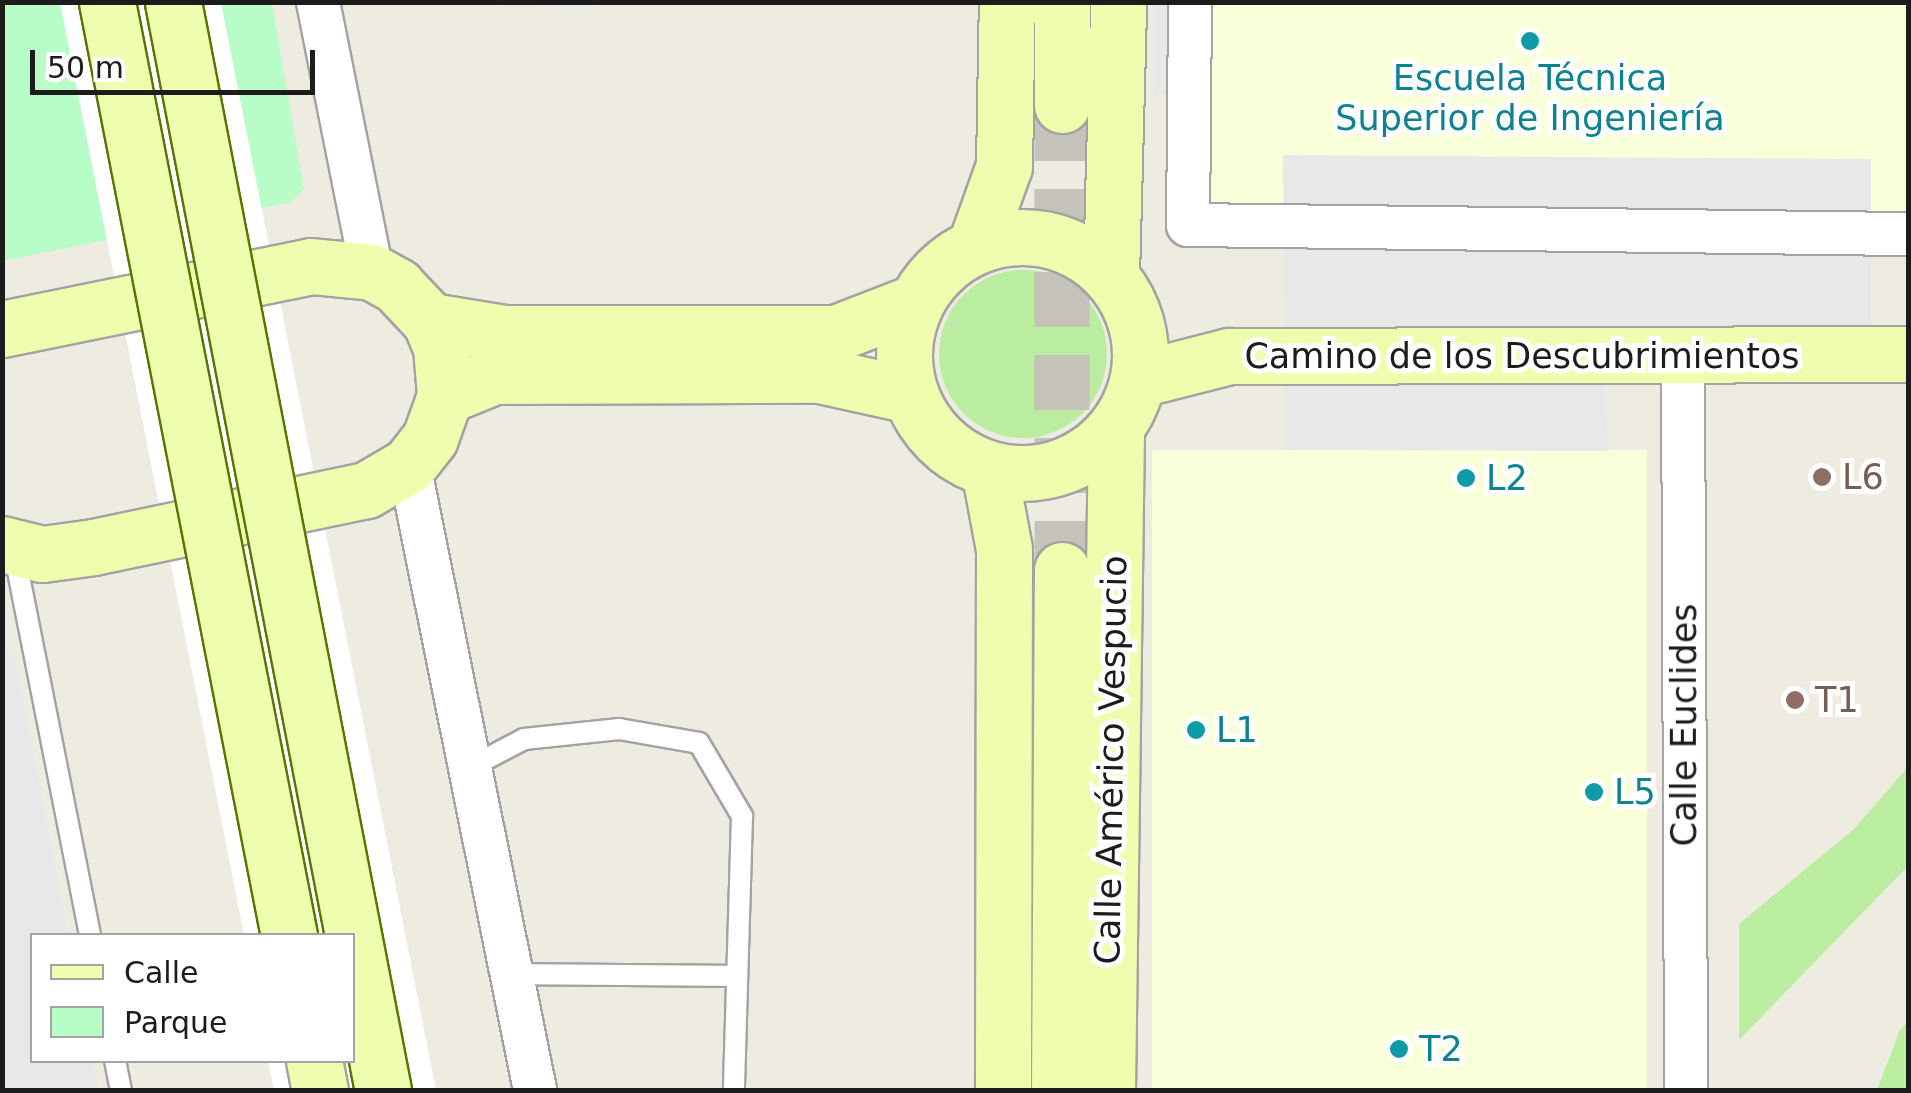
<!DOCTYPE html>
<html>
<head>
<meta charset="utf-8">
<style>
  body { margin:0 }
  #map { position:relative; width:1911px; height:1093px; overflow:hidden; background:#eeebe0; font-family:"DejaVu Sans",sans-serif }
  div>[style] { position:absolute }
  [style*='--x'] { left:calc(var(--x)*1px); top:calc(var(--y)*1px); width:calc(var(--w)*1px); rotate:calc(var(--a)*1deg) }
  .education>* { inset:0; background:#f9ffd8; transform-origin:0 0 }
  .grass>* { inset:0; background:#bbeda1 }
  .round { border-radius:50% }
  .park>* { inset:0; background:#b8fdc8 }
  .parking>* { inset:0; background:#e8e8e8; transform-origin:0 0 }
  .pier>* { inset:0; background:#fff }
  .secondary-tunnel>* { height:55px; margin-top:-27.5px; transform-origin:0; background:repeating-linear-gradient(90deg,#c4c2b9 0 55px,transparent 0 83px) }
  .roads { filter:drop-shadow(2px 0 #a3a3a3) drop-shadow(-2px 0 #a3a3a3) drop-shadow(0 2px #a3a3a3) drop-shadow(0 -2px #a3a3a3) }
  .lane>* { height:20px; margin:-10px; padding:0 10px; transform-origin:10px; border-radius:10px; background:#fff }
  .street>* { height:42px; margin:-21px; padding:0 21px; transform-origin:21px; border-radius:21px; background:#fff }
  .secondary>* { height:55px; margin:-27.5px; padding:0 27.5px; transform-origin:27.5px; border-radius:27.5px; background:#eefeae }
  .secondary>.ring { margin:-27.5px; padding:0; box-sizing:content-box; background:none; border:55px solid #eefeae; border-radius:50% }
  .bridges { filter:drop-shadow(2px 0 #577500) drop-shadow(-2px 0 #577500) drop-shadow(0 2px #577500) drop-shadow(0 -2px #577500) }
  .secondary-bridge>* { height:55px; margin:-27.5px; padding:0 27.5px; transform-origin:27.5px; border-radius:27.5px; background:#eefeae }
  .dots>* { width:28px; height:28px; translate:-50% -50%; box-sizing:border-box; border:5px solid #fff; border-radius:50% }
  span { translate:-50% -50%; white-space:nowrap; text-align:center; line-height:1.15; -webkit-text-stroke:10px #fff; paint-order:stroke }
  .culture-label { font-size:35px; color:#0d838f }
  .left { translate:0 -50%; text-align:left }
  .street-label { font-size:35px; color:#1c1c1c }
  .education-label { font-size:35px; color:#785e54 }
  .frame { position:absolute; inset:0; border:5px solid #1c1c1c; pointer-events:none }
  .legend { position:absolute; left:30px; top:933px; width:325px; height:130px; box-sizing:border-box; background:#fff; border:2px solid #a4a4a4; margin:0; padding:12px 18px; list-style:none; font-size:30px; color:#1c1c1c }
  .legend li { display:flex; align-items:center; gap:20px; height:50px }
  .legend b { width:50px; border:2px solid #a4a4a4 }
  .scale { position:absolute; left:30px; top:50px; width:285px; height:45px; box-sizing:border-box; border:5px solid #1c1c1c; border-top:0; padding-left:12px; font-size:30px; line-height:35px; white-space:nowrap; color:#1c1c1c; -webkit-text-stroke:8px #fff; paint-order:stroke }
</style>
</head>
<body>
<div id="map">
  <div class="education">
    <div style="left:1190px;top:3px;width:718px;height:222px"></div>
    <div style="left:1152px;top:450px;width:495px;height:640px"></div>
  </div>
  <div class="grass">
    <div class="round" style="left:939px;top:270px;width:168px;height:168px"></div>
    <div style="clip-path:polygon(1908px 767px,1908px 866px,1739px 1040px,1739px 924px,1853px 830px)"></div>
    <div style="clip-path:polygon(1908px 1022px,1908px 1090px,1877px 1090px,1900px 1030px)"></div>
  </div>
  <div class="park">
    <div style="clip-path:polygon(3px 3px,272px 3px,304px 189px,291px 202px,3px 261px)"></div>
  </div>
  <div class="parking">
    <div style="clip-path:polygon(360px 3px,360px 2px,598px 3px,593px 7px)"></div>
    <div style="left:1154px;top:3px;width:26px;height:92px"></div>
    <div style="clip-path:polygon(1283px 155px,1871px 159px,1871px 355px,1604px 360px,1607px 451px,1285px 450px)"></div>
    <div style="clip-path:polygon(3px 646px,14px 654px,68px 935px,32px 936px,32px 1060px,92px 1061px,98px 1090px,3px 1090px)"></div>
  </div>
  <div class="pier">
    <div style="clip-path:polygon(60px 3px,221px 3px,436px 1090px,274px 1090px,268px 1061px,352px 1060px,352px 936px,244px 935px)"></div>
  </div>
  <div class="secondary-tunnel">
    <div style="--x:1062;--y:105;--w:465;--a:90"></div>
  </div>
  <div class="roads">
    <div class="lane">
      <div style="--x:14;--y:551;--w:392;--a:78.8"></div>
      <div style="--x:469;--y:768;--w:62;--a:-27.8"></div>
      <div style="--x:524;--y:739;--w:96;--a:-6"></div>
      <div style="--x:619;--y:729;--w:81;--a:9.9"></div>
      <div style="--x:699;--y:743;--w:85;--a:59.5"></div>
      <div style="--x:742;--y:816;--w:274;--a:91.7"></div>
      <div style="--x:510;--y:974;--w:226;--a:0.5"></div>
      <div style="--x:115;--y:1060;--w:31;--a:79"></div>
    </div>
    <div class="street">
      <div style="--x:318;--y:2;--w:275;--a:78.7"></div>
      <div style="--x:1190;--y:2;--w:223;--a:90.5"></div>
      <div style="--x:1188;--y:225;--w:720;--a:0.72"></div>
      <div style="--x:1683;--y:360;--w:730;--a:89.76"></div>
      <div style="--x:409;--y:465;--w:638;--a:78.6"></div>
    </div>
    <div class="secondary">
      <div style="--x:1062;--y:2;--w:103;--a:90"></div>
      <div class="ring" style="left:904px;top:237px;width:181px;height:181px"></div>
      <div style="--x:976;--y:244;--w:83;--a:-70.3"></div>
      <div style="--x:1004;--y:166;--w:164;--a:-89"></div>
      <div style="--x:1111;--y:276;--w:274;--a:-88.5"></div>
      <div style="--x:430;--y:321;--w:75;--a:9.2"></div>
      <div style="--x:504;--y:333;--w:332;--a:0"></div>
      <div style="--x:836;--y:333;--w:86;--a:-21.2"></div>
      <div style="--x:2;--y:329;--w:315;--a:-11.5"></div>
      <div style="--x:311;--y:266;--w:61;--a:5.6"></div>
      <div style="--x:372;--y:272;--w:29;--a:29"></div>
      <div style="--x:397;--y:286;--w:48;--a:46.7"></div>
      <div style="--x:430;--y:321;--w:28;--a:67"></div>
      <div style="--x:441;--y:347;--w:49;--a:85.3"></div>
      <div style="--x:445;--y:396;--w:45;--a:109.7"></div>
      <div style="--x:430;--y:438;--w:34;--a:128"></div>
      <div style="--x:409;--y:465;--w:50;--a:149.8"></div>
      <div style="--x:366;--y:490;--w:278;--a:168.2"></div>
      <div style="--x:94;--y:547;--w:52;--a:172.3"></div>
      <div style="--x:42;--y:554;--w:41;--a:-166"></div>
      <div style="--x:1139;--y:379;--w:93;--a:-14.3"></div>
      <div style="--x:1229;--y:356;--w:679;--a:-0.17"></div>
      <div style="--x:445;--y:396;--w:53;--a:-22.2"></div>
      <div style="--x:494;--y:376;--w:325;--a:-0.2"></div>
      <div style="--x:819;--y:375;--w:94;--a:12.3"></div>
      <div style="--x:989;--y:469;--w:81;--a:79.4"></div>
      <div style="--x:1004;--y:549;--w:541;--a:90.11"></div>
      <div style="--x:314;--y:1060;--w:31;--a:79"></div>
      <div style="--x:1059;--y:1090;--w:520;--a:-89.67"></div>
      <div style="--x:1107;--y:1090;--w:661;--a:-89.22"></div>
    </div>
  </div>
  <div class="bridges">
    <div class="secondary-bridge">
      <div style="--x:107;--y:2;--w:952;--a:78.97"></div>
      <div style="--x:173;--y:2;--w:1108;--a:79.08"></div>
    </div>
  </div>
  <div class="dots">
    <div style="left:1530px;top:41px;background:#0f9aa8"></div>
    <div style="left:1822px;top:477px;background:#8d6e63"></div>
    <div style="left:1466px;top:478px;background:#0f9aa8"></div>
    <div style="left:1795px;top:700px;background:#8d6e63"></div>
    <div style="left:1196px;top:730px;background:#0f9aa8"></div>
    <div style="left:1594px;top:792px;background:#0f9aa8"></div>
    <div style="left:1399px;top:1049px;background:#0f9aa8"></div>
  </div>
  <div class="culture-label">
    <span style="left:1530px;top:98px">Escuela Técnica<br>Superior de Ingeniería</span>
    <span class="left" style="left:1486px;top:478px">L2</span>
    <span class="left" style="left:1216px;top:730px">L1</span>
    <span class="left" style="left:1614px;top:792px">L5</span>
    <span class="left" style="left:1419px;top:1049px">T2</span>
  </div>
  <div class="street-label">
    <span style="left:1522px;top:356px">Camino de los Descubrimientos</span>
    <span style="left:1684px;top:725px;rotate:-90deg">Calle Euclides</span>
    <span style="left:1111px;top:760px;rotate:-89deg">Calle Américo Vespucio</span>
  </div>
  <div class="education-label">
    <span class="left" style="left:1842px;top:477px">L6</span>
    <span class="left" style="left:1815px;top:700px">T1</span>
  </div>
  <div class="frame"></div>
  <ul class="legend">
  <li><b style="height:12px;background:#eefeae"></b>Calle</li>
  <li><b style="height:28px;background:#b8fdc8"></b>Parque</li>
  </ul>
  <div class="scale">50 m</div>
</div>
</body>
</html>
